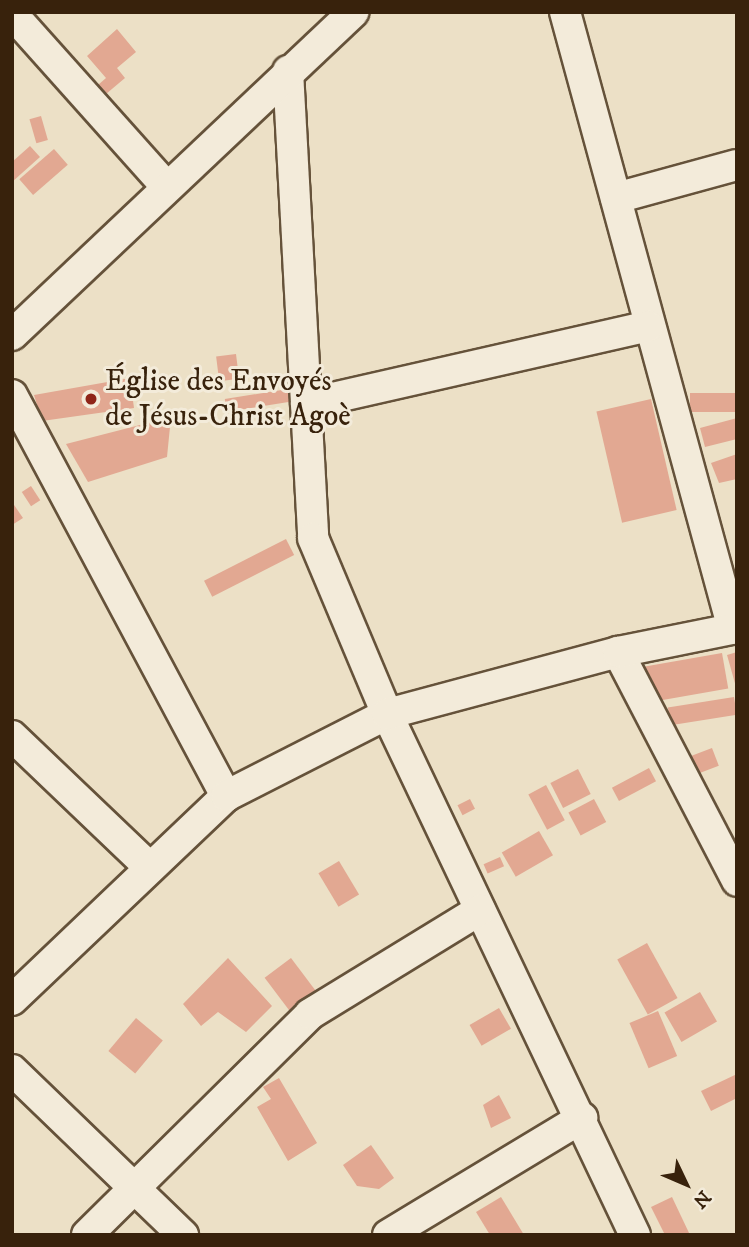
<!DOCTYPE html>
<html>
<head>
<meta charset="utf-8">
<style>
  body { margin:0 }
  #map { position:relative; width:749px; height:1247px; overflow:hidden; background:#ece0c6; font-family:"IM FELL DW Pica",serif }
  div>[style] { position:absolute }
  [style*='--x'] { left:calc(var(--x)*1px); top:calc(var(--y)*1px); width:calc(var(--w)*1px); rotate:calc(var(--a)*1deg) }
  .building>* { inset:0; background:#e2a892; transform-origin:0 0 }
  .roads { filter:drop-shadow(2px 0 #65523a) drop-shadow(-2px 0 #65523a) drop-shadow(0 2px #65523a) drop-shadow(0 -2px #65523a) }
  .minor>* { height:30px; margin:-15px; padding:0 15px; transform-origin:15px; border-radius:15px; background:#f3ebda }
  .dots>* { width:19px; height:19px; translate:-50% -50%; box-sizing:border-box; border:4px solid #f3ebda; border-radius:50% }
  span { translate:-50% -50%; white-space:nowrap; text-align:center; line-height:1.15; -webkit-text-stroke:6px #f3ebda; paint-order:stroke }
  .poi-label { font-size:30px; color:#38220c }
  .left { translate:0 -50%; text-align:left }
  .frame { position:absolute; inset:0; border:14px solid #38220c; pointer-events:none }
  .north { position:absolute; left:651px; top:1149px; width:70px; height:70px; -webkit-text-stroke:5px #f3ebda; paint-order:stroke; rotate:134deg; font-size:19px; font-weight:700; line-height:28px; text-align:center; color:#38220c }
  .north::after { content:''; display:block; margin:auto; width:24px; height:32px; background:#38220c; clip-path:polygon(50% 0,100% 100%,50% 72%,0 100%) }
</style>
</head>
<body>
<div id="map">
  <div class="building">
    <div style="clip-path:polygon(117px 29px,136px 52px,117px 68px,125px 78px,106px 94px,98px 85px,106px 78px,87px 56px)"></div>
    <div style="left:41px;top:116px;width:25px;height:12px;rotate:74deg"></div>
    <div style="clip-path:polygon(30px 146px,40px 157px,12px 182px,12px 162px)"></div>
    <div style="left:54px;top:149px;width:21px;height:46px;rotate:49deg"></div>
    <div style="left:236px;top:354px;width:25px;height:20px;rotate:83deg"></div>
    <div style="clip-path:polygon(130px 378px,134px 408px,42px 421px,34px 395px)"></div>
    <div style="left:288px;top:389px;width:13px;height:64px;rotate:81deg"></div>
    <div style="left:737px;top:393px;width:19px;height:47px;rotate:90deg"></div>
    <div style="left:651px;top:399px;width:114px;height:56px;rotate:77deg"></div>
    <div style="clip-path:polygon(171px 417px,167px 457px,88px 482px,66px 444px)"></div>
    <div style="clip-path:polygon(737px 418px,737px 439px,705px 447px,700px 428px)"></div>
    <div style="clip-path:polygon(737px 454px,737px 479px,719px 483px,711px 463px)"></div>
    <div style="left:31px;top:486px;width:17px;height:11px;rotate:57deg"></div>
    <div style="clip-path:polygon(12px 502px,23px 518px,12px 525px)"></div>
    <div style="left:286px;top:539px;width:18px;height:92px;rotate:63deg"></div>
    <div style="clip-path:polygon(737px 652px,737px 687px,736px 687px,727px 655px)"></div>
    <div style="left:722px;top:653px;width:36px;height:81px;rotate:80deg"></div>
    <div style="left:734px;top:697px;width:18px;height:67px;rotate:81deg"></div>
    <div style="left:712px;top:748px;width:19px;height:26px;rotate:69deg"></div>
    <div style="left:649px;top:768px;width:15px;height:42px;rotate:62deg"></div>
    <div style="left:578px;top:769px;width:28px;height:31px;rotate:63deg"></div>
    <div style="left:546px;top:785px;width:40px;height:20px;rotate:62deg"></div>
    <div style="left:470px;top:799px;width:11px;height:14px;rotate:63deg"></div>
    <div style="left:594px;top:799px;width:26px;height:29px;rotate:62deg"></div>
    <div style="left:539px;top:831px;width:28px;height:43px;rotate:60deg"></div>
    <div style="left:500px;top:857px;width:10px;height:18px;rotate:66deg"></div>
    <div style="left:339px;top:861px;width:39px;height:24px;rotate:59deg"></div>
    <div style="left:647px;top:943px;width:63px;height:34px;rotate:61deg"></div>
    <div style="clip-path:polygon(228px 958px,272px 1006px,246px 1032px,218px 1012px,201px 1026px,183px 1004px)"></div>
    <div style="left:291px;top:958px;width:41px;height:33px;rotate:53deg"></div>
    <div style="left:700px;top:992px;width:34px;height:41px;rotate:60deg"></div>
    <div style="left:499px;top:1008px;width:24px;height:34px;rotate:60deg"></div>
    <div style="left:658px;top:1011px;width:49px;height:31px;rotate:67deg"></div>
    <div style="left:136px;top:1018px;width:35px;height:43px;rotate:40deg"></div>
    <div style="clip-path:polygon(737px 1074px,737px 1098px,711px 1111px,701px 1091px)"></div>
    <div style="clip-path:polygon(279px 1078px,317px 1143px,288px 1161px,257px 1107px,271px 1099px,263px 1087px)"></div>
    <div style="clip-path:polygon(499px 1095px,511px 1118px,491px 1128px,483px 1105px)"></div>
    <div style="clip-path:polygon(371px 1145px,394px 1178px,379px 1189px,357px 1186px,343px 1165px)"></div>
    <div style="clip-path:polygon(501px 1197px,524px 1235px,490px 1235px,476px 1212px)"></div>
    <div style="clip-path:polygon(672px 1197px,690px 1235px,665px 1235px,651px 1207px)"></div>
  </div>
  <div class="roads">
    <div class="minor">
      <div style="--x:565;--y:12;--w:639;--a:74.77"></div>
      <div style="--x:22;--y:25;--w:217;--a:48.2"></div>
      <div style="--x:288;--y:71;--w:468;--a:86.9"></div>
      <div style="--x:313;--y:538;--w:191;--a:67.2"></div>
      <div style="--x:387;--y:714;--w:577;--a:64.55"></div>
      <div style="--x:616;--y:198;--w:125;--a:-15.3"></div>
      <div style="--x:12;--y:335;--w:470;--a:-43.4"></div>
      <div style="--x:12;--y:395;--w:455;--a:61.9"></div>
      <div style="--x:306;--y:404;--w:351;--a:-12.8"></div>
      <div style="--x:618;--y:652;--w:258;--a:62.5"></div>
      <div style="--x:12;--y:736;--w:191;--a:43.7"></div>
      <div style="--x:12;--y:1000;--w:296;--a:-43.6"></div>
      <div style="--x:226;--y:796;--w:181;--a:-27"></div>
      <div style="--x:387;--y:714;--w:239;--a:-15"></div>
      <div style="--x:618;--y:652;--w:121;--a:-11.4"></div>
      <div style="--x:12;--y:1070;--w:238;--a:44"></div>
      <div style="--x:87;--y:1235;--w:314;--a:-44.7"></div>
      <div style="--x:310;--y:1014;--w:199;--a:-31.5"></div>
      <div style="--x:388;--y:1235;--w:227;--a:-31.1"></div>
    </div>
  </div>
  <div class="dots">
    <div style="left:91px;top:399px;background:#8f2418"></div>
  </div>
  <div class="poi-label">
    <span class="left" style="left:105px;top:399px">Église des Envoyés<br>de Jésus-Christ Agoè</span>
  </div>
  <div class="frame"></div>
  <div class="north">N</div>
</div>
</body>
</html>
